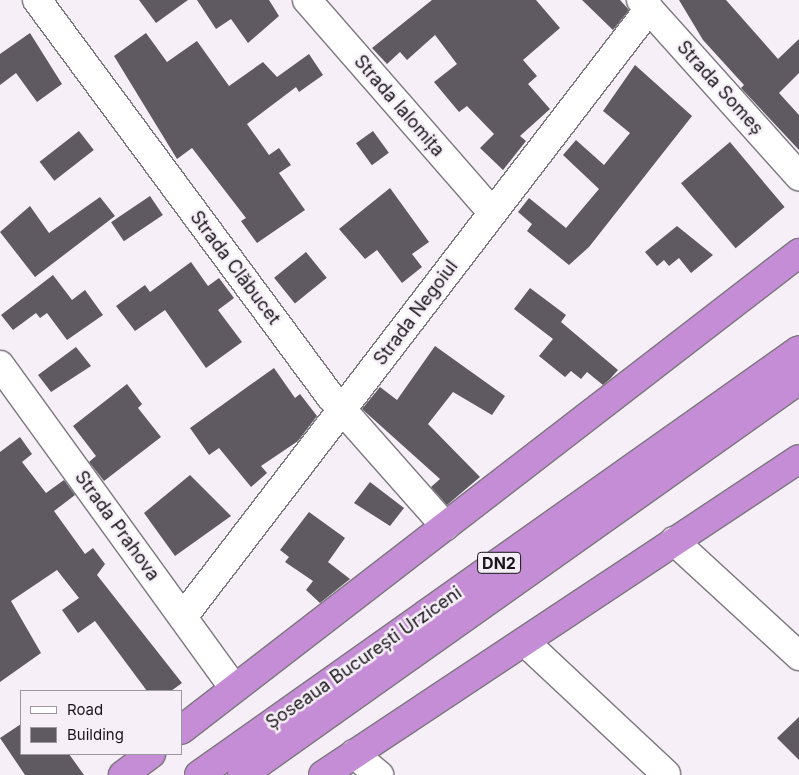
<!DOCTYPE html>
<html>
<head>
<meta charset="utf-8">
<style>
  body { margin:0 }
  #map { position:relative; width:799px; height:775px; overflow:hidden; background:#f6eff8; font-family:Inter,sans-serif }
  div>[style] { position:absolute }
  [style*='--x'] { left:calc(var(--x)*1px); top:calc(var(--y)*1px); width:calc(var(--w)*1px); rotate:calc(var(--a)*1deg) }
  .building>* { inset:0; background:#5f5961; transform-origin:0 0 }
  .roads { filter:drop-shadow(1px 0 #7d777f) drop-shadow(-1px 0 #7d777f) drop-shadow(0 1px #7d777f) drop-shadow(0 -1px #7d777f) }
  .minor>* { height:28px; margin:-14px; padding:0 14px; transform-origin:14px; border-radius:14px; background:#fff }
  .highway>* { height:28px; margin:-14px; padding:0 14px; transform-origin:14px; border-radius:14px; background:#c58dd5 }
  span { translate:-50% -50%; white-space:nowrap; text-align:center; line-height:1.15; -webkit-text-stroke:5px #f6eff8; paint-order:stroke }
  .shield-label span { padding:1px 4px; background:#f6eff8; border:1px solid; border-radius:4px; -webkit-text-stroke-width:0 }
  .shield-label { font-size:16px; color:#181619; font-weight:700 }
  .street-label { font-size:18px; color:#181619 }
  .legend { position:absolute; left:20px; top:690px; width:162px; height:65px; box-sizing:border-box; background:#f6eff8; border:1px solid #9d989f; margin:0; padding:6px 9px; list-style:none; font-size:15px; color:#181619 }
  .legend li { display:flex; align-items:center; gap:10px; height:25px }
  .legend b { width:25px; border:1px solid #9d989f }
</style>
</head>
<body>
<div id="map">
  <div class="building">
    <div style="clip-path:polygon(139px 0,188px 0,156px 23px)"></div>
    <div style="clip-path:polygon(197px 0,269px 0,279px 16px,248px 43px,231px 19px,216px 29px)"></div>
    <div style="clip-path:polygon(432px 0,536px 0,560px 28px,523px 60px,537px 76px,528px 84px,550px 109px,520px 136px,526px 141px,503px 170px,480px 148px,494px 134px,467px 106px,459px 112px,434px 82px,457px 64px,435px 35px,407px 60px,400px 52px,387px 64px,372px 48px)"></div>
    <div style="clip-path:polygon(582px 0,620px 0,629px 10px,613px 30px)"></div>
    <div style="clip-path:polygon(679px 0,726px 0,778px 59px,799px 39px,799px 73px,779px 93px,799px 115px,799px 150px,741px 88px,744px 85px,703px 40px)"></div>
    <div style="clip-path:polygon(30px 33px,62px 84px,37px 102px,16px 73px,0 85px,0 54px)"></div>
    <div style="clip-path:polygon(146px 33px,167px 62px,197px 41px,229px 86px,263px 62px,277px 77px,309px 54px,323px 75px,299px 92px,296px 87px,247px 124px,269px 155px,279px 148px,291px 165px,279px 173px,305px 210px,257px 243px,241px 221px,246px 218px,192px 148px,177px 159px,114px 56px)"></div>
    <div style="clip-path:polygon(635px 65px,692px 116px,589px 247px,569px 265px,527px 231px,532px 224px,518px 212px,529px 198px,566px 228px,599px 189px,563px 155px,576px 140px,604px 165px,630px 133px,603px 111px)"></div>
    <div style="left:79px;top:131px;width:24px;height:50px;rotate:52deg"></div>
    <div style="left:373px;top:131px;width:27px;height:21px;rotate:54deg"></div>
    <div style="left:730px;top:142px;width:85px;height:64px;rotate:50deg"></div>
    <div style="clip-path:polygon(390px 188px,429px 242px,412px 254px,422px 267px,402px 283px,377px 250px,365px 259px,339px 229px)"></div>
    <div style="left:150px;top:196px;width:23px;height:47px;rotate:56deg"></div>
    <div style="clip-path:polygon(100px 197px,115px 216px,35px 277px,0 232px,30px 206px,49px 233px)"></div>
    <div style="clip-path:polygon(677px 226px,713px 255px,691px 273px,679px 258px,669px 266px,664px 260px,657px 266px,645px 252px)"></div>
    <div style="left:306px;top:252px;width:33px;height:41px;rotate:51deg"></div>
    <div style="clip-path:polygon(191px 262px,208px 286px,219px 278px,234px 298px,218px 310px,242px 342px,206px 368px,165px 310px,135px 331px,116px 306px,145px 285px,150px 292px)"></div>
    <div style="clip-path:polygon(53px 275px,72px 300px,85px 290px,103px 315px,67px 340px,47px 313px,40px 318px,36px 313px,13px 330px,1px 315px)"></div>
    <div style="clip-path:polygon(530px 288px,566px 315px,561px 322px,618px 370px,610px 379px,603px 385px,587px 372px,581px 379px,571px 371px,565px 377px,539px 356px,553px 339px,514px 309px)"></div>
    <div style="clip-path:polygon(435px 346px,505px 396px,492px 415px,453px 392px,428px 424px,480px 477px,447px 505px,431px 487px,440px 479px,362px 409px,380px 387px,397px 400px)"></div>
    <div style="clip-path:polygon(76px 347px,91px 366px,51px 392px,38px 375px)"></div>
    <div style="clip-path:polygon(274px 368px,295px 398px,300px 394px,317px 416px,298px 441px,261px 466px,267px 473px,251px 487px,219px 448px,209px 455px,190px 428px)"></div>
    <div style="clip-path:polygon(127px 384px,142px 404px,138px 408px,161px 437px,104px 481px,89px 462px,96px 456px,73px 426px)"></div>
    <div style="clip-path:polygon(20px 437px,32px 454px,22px 462px,46px 493px,64px 480px,75px 495px,54px 511px,85px 554px,93px 548px,105px 564px,97px 575px,182px 683px,171px 691px,147px 691px,95px 621px,78px 633px,62px 610px,79px 598px,57px 570px,11px 601px,41px 653px,0 682px,0 452px)"></div>
    <div style="clip-path:polygon(190px 475px,231px 516px,175px 556px,144px 513px)"></div>
    <div style="clip-path:polygon(370px 482px,404px 508px,390px 526px,354px 503px)"></div>
    <div style="clip-path:polygon(309px 512px,345px 538px,328px 562px,350px 579px,320px 603px,306px 590px,313px 581px,285px 562px,289px 557px,280px 550px)"></div>
    <div style="clip-path:polygon(799px 717px,799px 760px,777px 738px)"></div>
    <div style="clip-path:polygon(21px 724px,21px 754px,69px 754px,84px 775px,25px 775px,0 738px)"></div>
  </div>
  <div class="roads">
    <div class="minor">
      <div style="--x:37;--y:0;--w:493;--a:53.5"></div>
      <div style="--x:330;--y:396;--w:174;--a:48.5"></div>
      <div style="--x:307;--y:0;--w:281;--a:48.9"></div>
      <div style="--x:641;--y:0;--w:237;--a:48.1"></div>
      <div style="--x:0;--y:365;--w:399;--a:54.1"></div>
      <div style="--x:674;--y:541;--w:170;--a:42.6"></div>
      <div style="--x:183;--y:617;--w:766;--a:-52.53"></div>
      <div style="--x:525;--y:642;--w:193;--a:43.1"></div>
      <div style="--x:354;--y:754;--w:33;--a:40"></div>
    </div>
    <div class="highway">
      <div style="--x:181;--y:730;--w:781;--a:-37.66"></div>
      <div style="--x:123;--y:775;--w:35;--a:-37"></div>
      <div style="--x:199;--y:775;--w:735;--a:-35.31"></div>
      <div style="--x:242;--y:775;--w:683;--a:-35.34"></div>
      <div style="--x:323;--y:775;--w:571;--a:-33.58"></div>
    </div>
  </div>
  <div class="shield-label">
    <span style="left:499px;top:563px">DN2</span>
  </div>
  <div class="street-label">
    <span style="left:720px;top:88px;rotate:48deg">Strada Someș</span>
    <span style="left:399px;top:106px;rotate:49deg">Strada Ialomița</span>
    <span style="left:235px;top:268px;rotate:53deg">Strada Clăbucet</span>
    <span style="left:416px;top:313px;rotate:-53deg">Strada Negoiul</span>
    <span style="left:117px;top:526px;rotate:54deg">Strada Prahova</span>
    <span style="left:364px;top:658px;rotate:-35deg">Șoseaua București Urziceni</span>
  </div>
  <ul class="legend">
  <li><b style="height:6px;background:#fff"></b>Road</li>
  <li><b style="height:14px;background:#5f5961"></b>Building</li>
  </ul>
</div>
</body>
</html>
